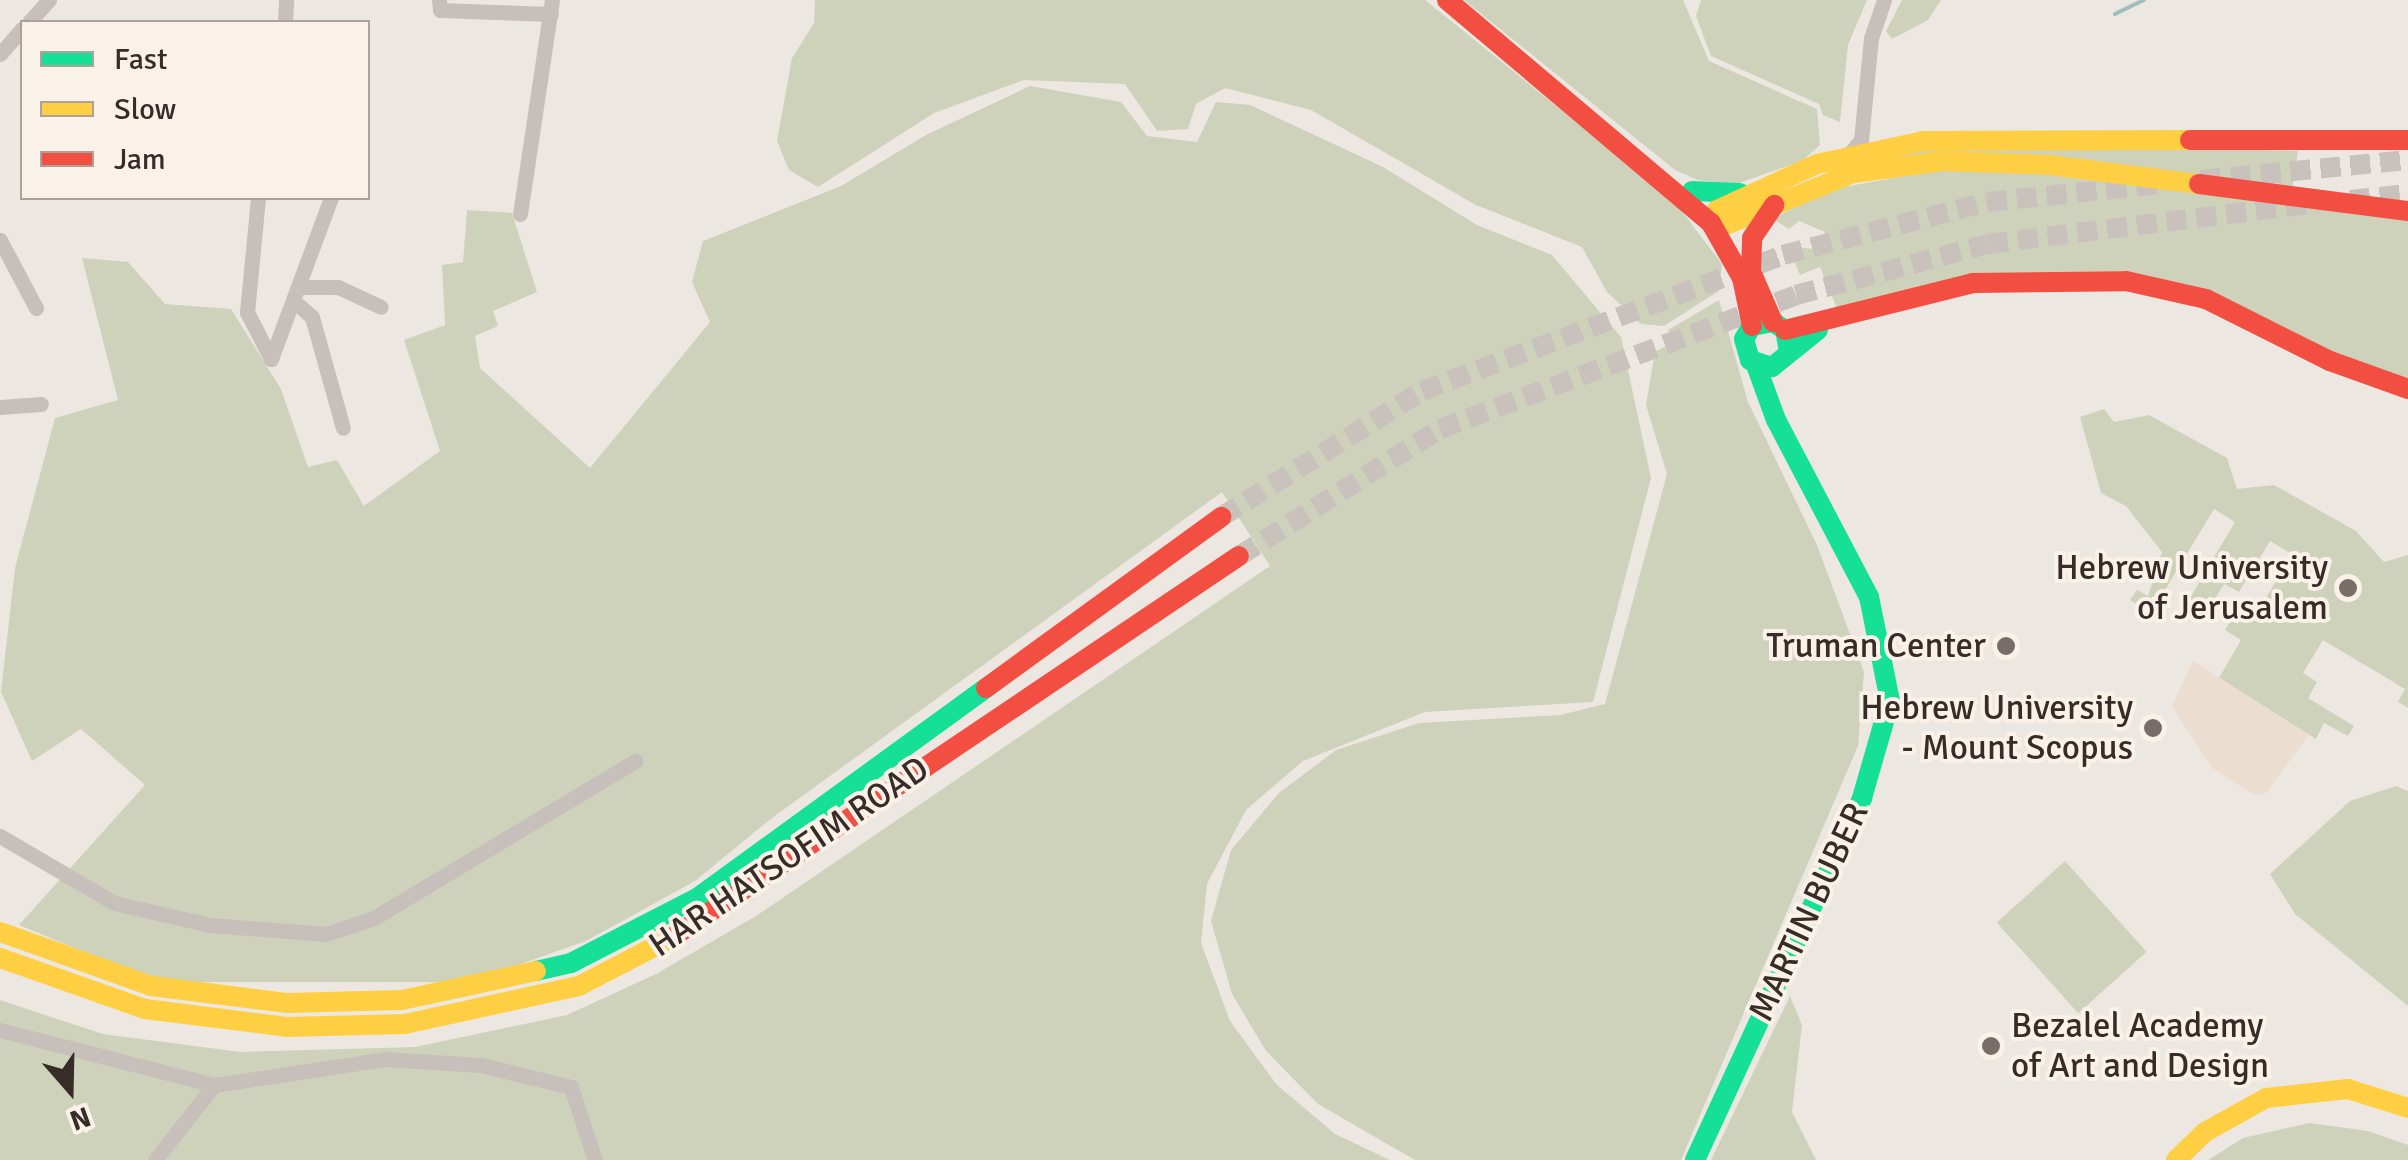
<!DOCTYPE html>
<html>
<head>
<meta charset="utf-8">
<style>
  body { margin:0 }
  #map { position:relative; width:2408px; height:1160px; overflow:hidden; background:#ede7e1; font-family:Signika,sans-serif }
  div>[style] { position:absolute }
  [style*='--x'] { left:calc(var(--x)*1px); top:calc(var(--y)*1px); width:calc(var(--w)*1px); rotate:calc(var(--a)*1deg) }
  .green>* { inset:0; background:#cfd2bb; transform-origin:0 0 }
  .plaza>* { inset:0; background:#ebded0 }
  .stream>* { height:4px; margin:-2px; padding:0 2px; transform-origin:2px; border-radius:2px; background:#9dc0be }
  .secondary-tunnel>* { height:20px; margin-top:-10px; transform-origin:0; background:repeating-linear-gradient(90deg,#c9c2bc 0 20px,transparent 0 30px) }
  .street>* { height:15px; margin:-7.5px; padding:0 7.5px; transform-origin:7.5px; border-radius:7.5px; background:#c6bfba }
  .fast>* { height:20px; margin:-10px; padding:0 10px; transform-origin:10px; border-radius:10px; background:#16e098 }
  .slow>* { height:20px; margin:-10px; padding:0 10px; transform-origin:10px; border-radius:10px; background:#ffcf43 }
  .jam>* { height:20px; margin:-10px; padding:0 10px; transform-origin:10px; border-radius:10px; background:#f24e42 }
  .dots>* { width:28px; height:28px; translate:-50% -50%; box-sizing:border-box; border:5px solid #faf1e8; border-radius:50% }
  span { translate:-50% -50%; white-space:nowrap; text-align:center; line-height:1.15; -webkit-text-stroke:8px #faf1e8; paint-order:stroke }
  .poi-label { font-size:35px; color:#372c28 }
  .right { translate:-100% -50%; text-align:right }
  .left { translate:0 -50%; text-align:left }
  .street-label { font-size:35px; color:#372c28 }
  .legend { position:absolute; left:20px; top:20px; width:350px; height:180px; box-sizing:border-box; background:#faf1e8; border:2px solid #aca29b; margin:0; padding:12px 18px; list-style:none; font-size:30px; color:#372c28 }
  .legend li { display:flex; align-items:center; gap:20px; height:50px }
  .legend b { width:50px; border:2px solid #aca29b }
  .north { position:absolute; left:20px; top:1040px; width:100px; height:100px; -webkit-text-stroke:8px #faf1e8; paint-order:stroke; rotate:160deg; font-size:28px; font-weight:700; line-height:40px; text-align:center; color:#372c28 }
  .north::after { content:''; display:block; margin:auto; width:35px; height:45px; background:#372c28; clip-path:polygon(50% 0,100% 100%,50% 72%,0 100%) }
</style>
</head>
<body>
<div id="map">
  <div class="green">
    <div style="clip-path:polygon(815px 0,1425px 0,1674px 201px,1722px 264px,1719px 291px,1664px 326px,1641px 324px,1607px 292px,1582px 247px,1476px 205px,1311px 110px,1225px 88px,1196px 104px,1188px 129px,1157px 131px,1125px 84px,1024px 80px,934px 113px,818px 187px,789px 170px,777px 141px,792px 58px,814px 23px)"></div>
    <div style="clip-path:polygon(1464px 0,1683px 0,1709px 61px,1817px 109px,1820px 145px,1802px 161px,1736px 184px,1698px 180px,1675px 170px)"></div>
    <div style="clip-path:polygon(1701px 0,1867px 0,1848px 45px,1840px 122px,1823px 115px,1819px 104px,1711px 56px,1696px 16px)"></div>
    <div style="clip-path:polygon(1902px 0,1941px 0,1928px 20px,1892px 39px,1886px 31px)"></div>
    <div style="clip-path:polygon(1030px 86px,1121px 102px,1147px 136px,1197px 142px,1216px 102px,1250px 105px,1383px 167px,1477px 225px,1552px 255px,1621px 337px,1651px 478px,1593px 702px,1425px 712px,1303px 761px,1246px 810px,1207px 884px,1201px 943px,1230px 1021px,1277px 1085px,1335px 1134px,1390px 1160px,0 1160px,0 1000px,103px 1034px,240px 1052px,415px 1047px,567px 1015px,656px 974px,756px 916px,1270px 566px,1222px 492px,772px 818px,695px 881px,586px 941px,518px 965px,443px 982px,156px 982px,19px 925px,145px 785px,81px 729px,32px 761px,1px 692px,15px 568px,55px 418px,118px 400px,82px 258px,128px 262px,165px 304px,231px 309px,281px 389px,308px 467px,337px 460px,364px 506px,440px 451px,404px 340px,445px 325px,442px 265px,463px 262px,467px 210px,512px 213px,537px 292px,493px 311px,498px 326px,475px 336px,480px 368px,590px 468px,710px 322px,692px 282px,703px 241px,841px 186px,926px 135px)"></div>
    <div style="clip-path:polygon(2039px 143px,2298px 151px,2292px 191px,2088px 161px,1862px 166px,1862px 156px,1947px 145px)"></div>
    <div style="clip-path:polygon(1932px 171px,2059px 172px,2408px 219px,2408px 382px,2110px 272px,2026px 273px,1838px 311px,1820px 267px,1800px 275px,1787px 245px,1811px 249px,1825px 232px,1799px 221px,1789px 229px,1773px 219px,1827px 190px)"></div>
    <div style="clip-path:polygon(1719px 300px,1748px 402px,1817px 545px,1864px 672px,1858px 746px,1681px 1160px,1415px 1160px,1318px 1104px,1266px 1051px,1232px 994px,1211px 921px,1231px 850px,1279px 793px,1336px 750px,1419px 723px,1560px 715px,1605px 704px,1667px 474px,1646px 405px,1655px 352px,1674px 342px,1668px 330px)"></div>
    <div style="clip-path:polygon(2104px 409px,2114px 422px,2149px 415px,2227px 458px,2237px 489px,2274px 485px,2356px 531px,2384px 562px,2408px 555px,2408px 708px,2398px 702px,2405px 689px,2323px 640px,2303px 673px,2317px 682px,2308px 698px,2354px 726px,2348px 736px,2324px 723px,2316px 739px,2219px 678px,2241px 640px,2225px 630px,2243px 601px,2259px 610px,2292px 554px,2270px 541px,2239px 592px,2224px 584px,2203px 619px,2184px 608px,2235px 522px,2214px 509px,2151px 613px,2130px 600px,2137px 590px,2148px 596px,2162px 552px,2126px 506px,2101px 493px,2080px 417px)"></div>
    <div style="clip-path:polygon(2396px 786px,2408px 791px,2408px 1006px,2295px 914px,2270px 874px,2350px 801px)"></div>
    <div style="left:2065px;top:861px;width:122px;height:92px;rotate:48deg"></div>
    <div style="clip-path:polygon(1790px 996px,1802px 1025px,1792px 1112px,1816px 1160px,1711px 1160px)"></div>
    <div style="clip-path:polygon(2309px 1123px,2368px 1131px,2408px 1145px,2408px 1160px,2208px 1160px,2243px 1138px)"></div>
  </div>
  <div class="plaza">
    <div style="clip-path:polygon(2193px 661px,2309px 735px,2266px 793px,2254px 795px,2212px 768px,2172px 706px)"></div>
  </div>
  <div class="stream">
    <div style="--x:2115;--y:14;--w:32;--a:-26"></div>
  </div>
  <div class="secondary-tunnel">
    <div style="--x:2201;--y:180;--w:208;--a:-5.5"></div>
    <div style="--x:2350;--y:200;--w:58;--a:-5.9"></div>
    <div style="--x:1221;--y:517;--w:237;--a:-32.1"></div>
    <div style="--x:1422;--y:391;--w:386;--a:-20.6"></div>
    <div style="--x:1783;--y:255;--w:211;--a:-14.6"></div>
    <div style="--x:1987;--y:202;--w:176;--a:-5.9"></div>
    <div style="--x:1239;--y:556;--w:238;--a:-32.3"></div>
    <div style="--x:1440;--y:429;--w:380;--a:-20.6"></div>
    <div style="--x:1796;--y:295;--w:199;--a:-14.9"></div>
    <div style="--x:1988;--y:244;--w:332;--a:-7.1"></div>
  </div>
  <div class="street">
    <div style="--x:439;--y:0;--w:10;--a:84"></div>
    <div style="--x:440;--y:10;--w:111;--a:2.1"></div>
    <div style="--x:29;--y:22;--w:30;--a:-48"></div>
    <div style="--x:285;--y:22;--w:22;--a:-87"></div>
    <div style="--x:0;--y:54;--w:33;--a:-49"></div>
    <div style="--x:1850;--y:153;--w:17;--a:-50"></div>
    <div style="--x:1861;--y:140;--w:102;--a:-84.4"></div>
    <div style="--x:1871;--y:38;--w:40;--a:-71.1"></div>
    <div style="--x:258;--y:198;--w:115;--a:95.5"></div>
    <div style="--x:247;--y:312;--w:53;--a:62.9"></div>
    <div style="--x:520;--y:214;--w:216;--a:-81.5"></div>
    <div style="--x:0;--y:240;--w:77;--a:62.1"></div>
    <div style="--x:302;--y:287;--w:36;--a:0"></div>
    <div style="--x:338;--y:287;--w:47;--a:24.9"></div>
    <div style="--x:296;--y:303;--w:21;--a:41"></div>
    <div style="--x:312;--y:317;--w:115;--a:74.4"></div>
    <div style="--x:271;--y:359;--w:172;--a:-69.6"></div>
    <div style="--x:0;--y:407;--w:41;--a:-4.2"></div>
    <div style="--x:0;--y:836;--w:132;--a:30.4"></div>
    <div style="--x:114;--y:903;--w:98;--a:12.9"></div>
    <div style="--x:210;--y:925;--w:116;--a:4.4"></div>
    <div style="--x:326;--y:934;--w:51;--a:-18.4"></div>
    <div style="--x:374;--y:918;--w:305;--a:-31"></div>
    <div style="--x:0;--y:1030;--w:221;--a:14.4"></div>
    <div style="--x:214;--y:1085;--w:173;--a:-8.6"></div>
    <div style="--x:385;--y:1059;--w:96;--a:3.6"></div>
    <div style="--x:481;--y:1065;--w:93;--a:13.7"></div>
    <div style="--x:571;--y:1087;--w:77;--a:71.8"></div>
    <div style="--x:155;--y:1160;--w:95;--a:-51.8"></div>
  </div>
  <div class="fast">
    <div style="--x:1692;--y:191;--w:48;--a:2.4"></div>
    <div style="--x:1789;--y:352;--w:22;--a:-100"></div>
    <div style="--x:1785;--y:330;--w:14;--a:-146"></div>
    <div style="--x:1773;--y:322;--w:21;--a:169"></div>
    <div style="--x:1752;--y:326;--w:15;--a:122"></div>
    <div style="--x:1744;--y:339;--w:22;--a:74"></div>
    <div style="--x:1750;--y:360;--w:23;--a:18"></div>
    <div style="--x:1772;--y:367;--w:59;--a:-38.8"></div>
    <div style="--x:536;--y:971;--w:36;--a:-13"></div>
    <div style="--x:571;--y:963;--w:142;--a:-27.3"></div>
    <div style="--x:697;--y:898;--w:357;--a:-36"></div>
    <div style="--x:1695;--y:1160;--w:399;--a:-65.2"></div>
    <div style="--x:1862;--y:798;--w:101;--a:-73.9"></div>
    <div style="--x:1890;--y:701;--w:106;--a:-101.4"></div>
    <div style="--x:1869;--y:597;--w:200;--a:-117.7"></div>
    <div style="--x:1776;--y:420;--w:59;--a:-110"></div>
  </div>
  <div class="slow">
    <div style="--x:1711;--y:223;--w:14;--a:-65"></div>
    <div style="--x:1717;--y:210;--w:110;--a:-24.7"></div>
    <div style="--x:1817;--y:164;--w:108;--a:-12.2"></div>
    <div style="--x:1923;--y:141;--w:267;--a:-0.2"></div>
    <div style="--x:1711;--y:223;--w:17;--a:3"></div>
    <div style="--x:1728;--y:224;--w:135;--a:-22.2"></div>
    <div style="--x:1853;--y:173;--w:91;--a:-7.6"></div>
    <div style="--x:1943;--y:161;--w:107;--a:2.1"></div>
    <div style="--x:2050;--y:165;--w:150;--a:7.3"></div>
    <div style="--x:0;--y:932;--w:160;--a:19.7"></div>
    <div style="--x:151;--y:986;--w:138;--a:7.1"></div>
    <div style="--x:288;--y:1003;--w:114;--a:-1.5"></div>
    <div style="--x:402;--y:1000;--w:137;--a:-12.2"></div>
    <div style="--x:0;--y:958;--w:154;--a:19.4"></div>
    <div style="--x:145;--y:1009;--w:143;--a:7.2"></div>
    <div style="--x:287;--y:1027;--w:118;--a:-1.5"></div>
    <div style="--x:405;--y:1024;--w:178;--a:-12.3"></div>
    <div style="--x:579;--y:986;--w:106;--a:-27.5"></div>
    <div style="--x:2176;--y:1160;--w:40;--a:-44"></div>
    <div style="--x:2205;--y:1132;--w:70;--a:-29.1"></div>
    <div style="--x:2266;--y:1098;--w:82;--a:-6.3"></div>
    <div style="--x:2348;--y:1089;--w:63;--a:17.6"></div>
  </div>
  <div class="jam">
    <div style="--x:1447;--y:0;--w:346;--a:40.2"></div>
    <div style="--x:1711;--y:223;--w:63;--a:60.6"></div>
    <div style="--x:1742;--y:278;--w:49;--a:78.2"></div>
    <div style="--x:2190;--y:140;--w:218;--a:0"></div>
    <div style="--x:2199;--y:184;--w:211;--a:7.4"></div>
    <div style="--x:1751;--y:271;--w:33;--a:-88"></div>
    <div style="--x:1752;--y:238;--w:40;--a:-56"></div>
    <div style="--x:1753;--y:276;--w:50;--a:66.5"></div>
    <div style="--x:1785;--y:330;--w:194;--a:-14"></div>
    <div style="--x:1973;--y:283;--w:153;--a:-0.7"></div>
    <div style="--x:2126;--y:281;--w:82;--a:12.7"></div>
    <div style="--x:2206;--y:299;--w:139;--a:26.6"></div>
    <div style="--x:2330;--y:361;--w:83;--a:19.7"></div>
    <div style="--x:986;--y:688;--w:291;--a:-36"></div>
    <div style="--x:673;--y:937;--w:682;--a:-33.95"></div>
  </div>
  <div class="dots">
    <div style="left:2348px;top:588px;background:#776d69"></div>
    <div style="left:2006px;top:646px;background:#776d69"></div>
    <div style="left:2153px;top:728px;background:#776d69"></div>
    <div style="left:1991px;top:1046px;background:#776d69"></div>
  </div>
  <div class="poi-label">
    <span class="right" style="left:2328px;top:588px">Hebrew University<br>of Jerusalem</span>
    <span class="right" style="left:1986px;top:646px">Truman Center</span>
    <span class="right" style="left:2133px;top:728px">Hebrew University<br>- Mount Scopus</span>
    <span class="left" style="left:2011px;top:1046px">Bezalel Academy<br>of Art and Design</span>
  </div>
  <div class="street-label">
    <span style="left:789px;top:857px;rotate:-34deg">HAR HATSOFIM ROAD</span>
    <span style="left:1809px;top:912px;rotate:-65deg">MARTIN BUBER</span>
  </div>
  <ul class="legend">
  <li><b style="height:12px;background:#16e098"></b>Fast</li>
  <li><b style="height:12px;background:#ffcf43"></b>Slow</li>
  <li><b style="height:12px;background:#f24e42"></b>Jam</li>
  </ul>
  <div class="north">N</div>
</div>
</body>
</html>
